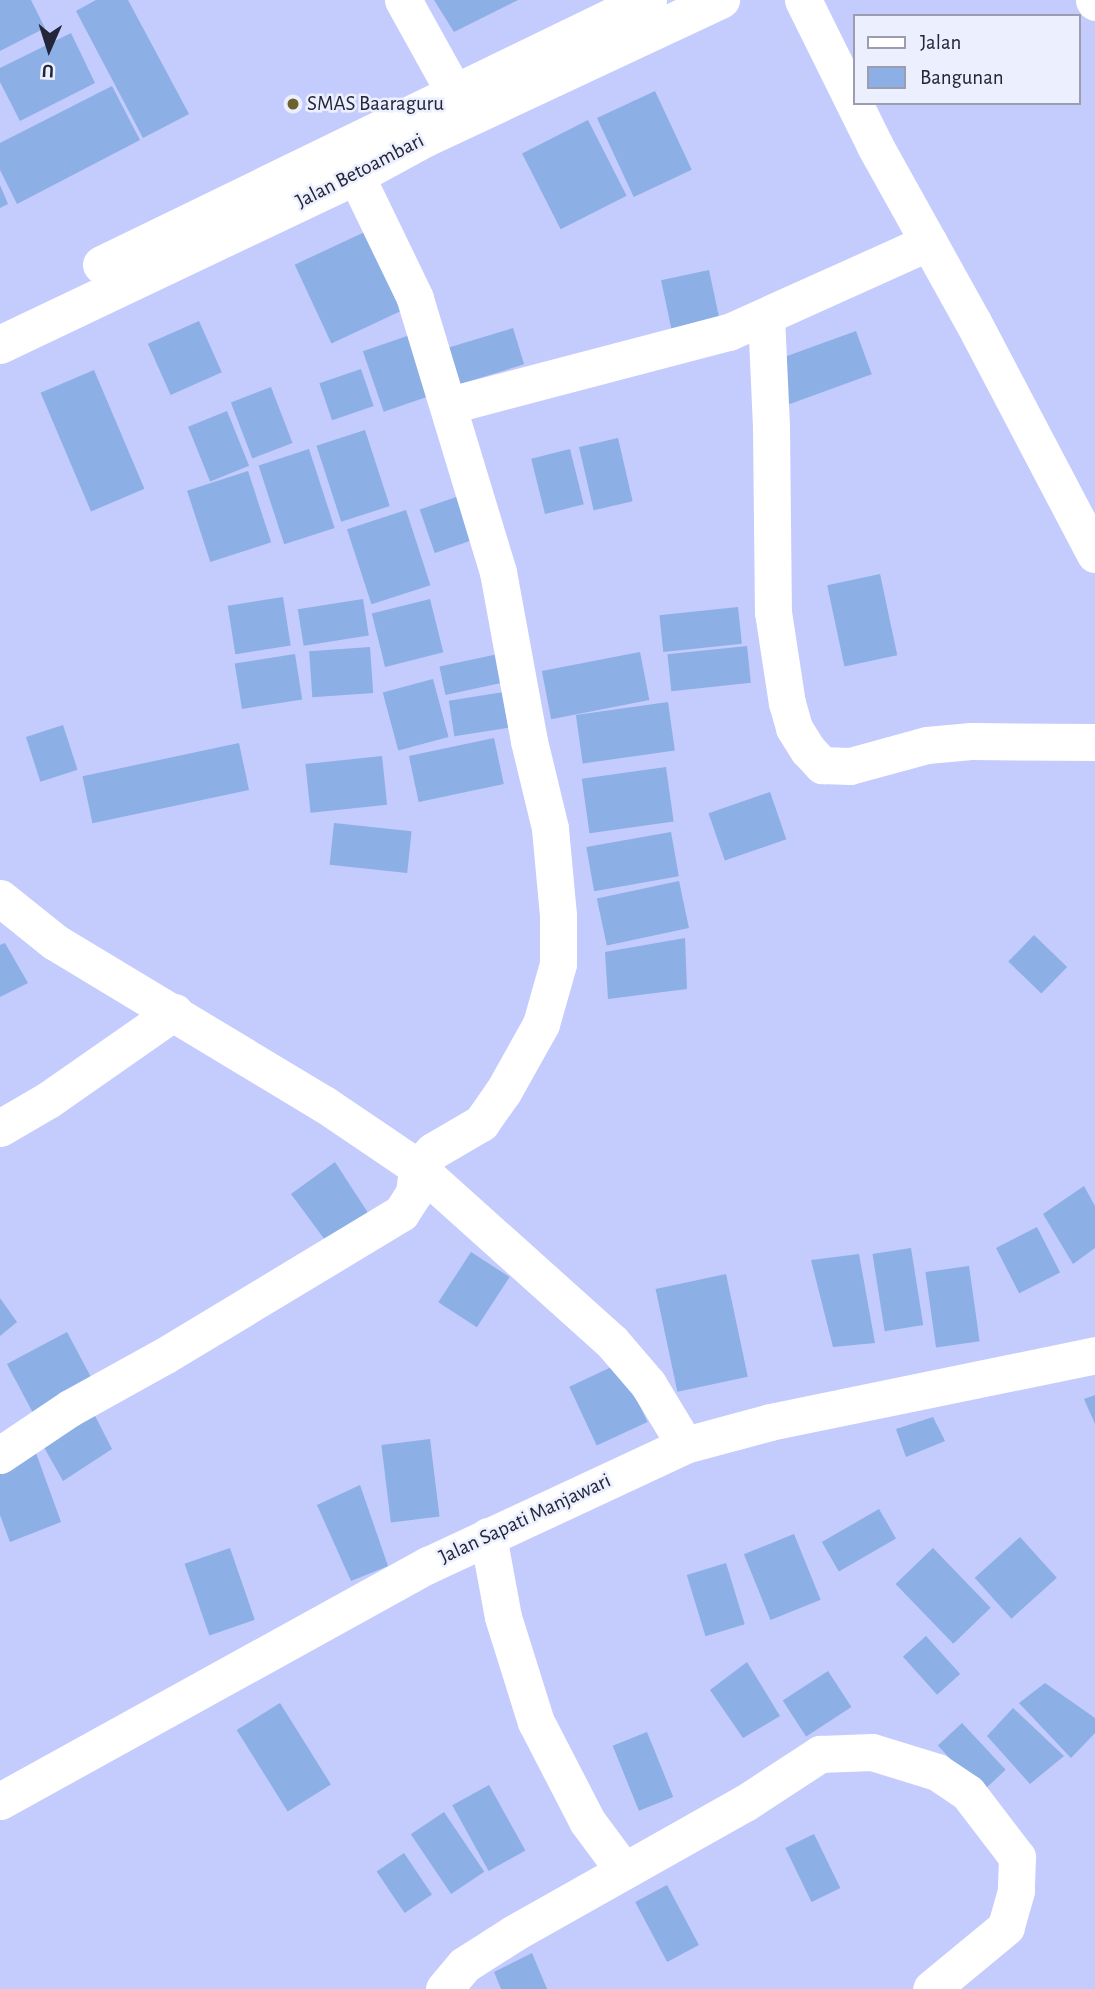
<!DOCTYPE html>
<html>
<head>
<meta charset="utf-8">
<style>
  body { margin:0 }
  #map { position:relative; width:1095px; height:1989px; overflow:hidden; background:#c4cbfd; font-family:"Alegreya Sans",sans-serif }
  div>[style] { position:absolute }
  [style*='--x'] { left:calc(var(--x)*1px); top:calc(var(--y)*1px); width:calc(var(--w)*1px); rotate:calc(var(--a)*1deg) }
  .building>* { inset:0; background:#8cafe5; transform-origin:0 0 }
  .minor>* { height:37px; margin:-18.5px; padding:0 18.5px; transform-origin:18.5px; border-radius:18.5px; background:#fff }
  .major>* { height:38px; margin:-19px; padding:0 19px; transform-origin:19px; border-radius:19px; background:#fff }
  .dots>* { width:19px; height:19px; translate:-50% -50%; box-sizing:border-box; border:4px solid #eceffe; border-radius:50% }
  span { translate:-50% -50%; white-space:nowrap; text-align:center; line-height:1.15; -webkit-text-stroke:5px #eceffe; paint-order:stroke }
  .poi-label { font-size:21px; color:#232538 }
  .left { translate:0 -50%; text-align:left }
  .street-label { font-size:21px; color:#232538 }
  .legend { position:absolute; left:853px; top:14px; width:228px; height:91px; box-sizing:border-box; background:#eceffe; border:2px solid #9c9eaf; margin:0; padding:9px 12px; list-style:none; font-size:21px; color:#232538 }
  .legend li { display:flex; align-items:center; gap:14px; height:35px }
  .legend b { width:35px; border:2px solid #9c9eaf }
  .north { position:absolute; left:14px; top:14px; width:70px; height:70px; -webkit-text-stroke:5px #eceffe; paint-order:stroke; rotate:183deg; font-size:19px; font-weight:700; line-height:28px; text-align:center; color:#232538 }
  .north::after { content:''; display:block; margin:auto; width:24px; height:32px; background:#232538; clip-path:polygon(50% 0,100% 100%,50% 72%,0 100%) }
</style>
</head>
<body>
<div id="map">
  <div class="building">
    <div style="clip-path:polygon(0 0,31px 0,45px 28px,0 51px)"></div>
    <div style="clip-path:polygon(96px 0,128px 0,189px 114px,143px 138px,76px 11px)"></div>
    <div style="clip-path:polygon(434px 0,518px 0,454px 32px)"></div>
    <div style="clip-path:polygon(71px 33px,95px 83px,20px 121px,0 82px,0 68px)"></div>
    <div style="clip-path:polygon(112px 86px,140px 140px,17px 204px,0 170px,0 143px)"></div>
    <div style="left:655px;top:91px;width:87px;height:64px;rotate:65deg"></div>
    <div style="left:588px;top:120px;width:85px;height:74px;rotate:63deg"></div>
    <div style="clip-path:polygon(0 185px,8px 204px,0 208px)"></div>
    <div style="left:369px;top:230px;width:87px;height:82px;rotate:65deg"></div>
    <div style="left:709px;top:270px;width:55px;height:49px;rotate:78deg"></div>
    <div style="left:199px;top:321px;width:56px;height:56px;rotate:66deg"></div>
    <div style="left:513px;top:328px;width:38px;height:67px;rotate:73deg"></div>
    <div style="left:856px;top:331px;width:46px;height:88px;rotate:70deg"></div>
    <div style="left:413px;top:334px;width:64px;height:53px;rotate:71deg"></div>
    <div style="left:361px;top:369px;width:39px;height:44px;rotate:71deg"></div>
    <div style="left:94px;top:370px;width:129px;height:58px;rotate:67deg"></div>
    <div style="left:271px;top:387px;width:60px;height:43px;rotate:69deg"></div>
    <div style="left:227px;top:411px;width:59px;height:42px;rotate:68deg"></div>
    <div style="left:365px;top:430px;width:80px;height:51px;rotate:72deg"></div>
    <div style="left:618px;top:438px;width:65px;height:40px;rotate:77deg"></div>
    <div style="left:309px;top:449px;width:83px;height:53px;rotate:72deg"></div>
    <div style="left:570px;top:449px;width:57px;height:40px;rotate:76deg"></div>
    <div style="left:248px;top:471px;width:75px;height:64px;rotate:72deg"></div>
    <div style="left:468px;top:493px;width:46px;height:51px;rotate:71deg"></div>
    <div style="left:406px;top:510px;width:79px;height:62px;rotate:72deg"></div>
    <div style="left:880px;top:574px;width:83px;height:54px;rotate:78deg"></div>
    <div style="left:283px;top:597px;width:49px;height:56px;rotate:81deg"></div>
    <div style="left:363px;top:599px;width:37px;height:66px;rotate:81deg"></div>
    <div style="left:430px;top:599px;width:55px;height:60px;rotate:76deg"></div>
    <div style="left:738px;top:607px;width:37px;height:79px;rotate:84deg"></div>
    <div style="left:747px;top:646px;width:37px;height:80px;rotate:84deg"></div>
    <div style="left:370px;top:647px;width:46px;height:61px;rotate:86deg"></div>
    <div style="left:640px;top:652px;width:49px;height:100px;rotate:79deg"></div>
    <div style="left:503px;top:653px;width:29px;height:65px;rotate:78deg"></div>
    <div style="left:295px;top:654px;width:46px;height:61px;rotate:81deg"></div>
    <div style="left:433px;top:679px;width:60px;height:52px;rotate:75deg"></div>
    <div style="left:510px;top:691px;width:36px;height:62px;rotate:81deg"></div>
    <div style="left:668px;top:702px;width:49px;height:93px;rotate:82deg"></div>
    <div style="left:63px;top:725px;width:47px;height:39px;rotate:72deg"></div>
    <div style="left:494px;top:738px;width:47px;height:87px;rotate:78deg"></div>
    <div style="left:239px;top:743px;width:48px;height:160px;rotate:78deg"></div>
    <div style="left:382px;top:756px;width:49px;height:77px;rotate:84deg"></div>
    <div style="left:666px;top:767px;width:55px;height:85px;rotate:82deg"></div>
    <div style="left:770px;top:792px;width:50px;height:65px;rotate:71deg"></div>
    <div style="left:334px;top:823px;width:78px;height:42px;rotate:6deg"></div>
    <div style="left:671px;top:832px;width:45px;height:86px;rotate:80deg"></div>
    <div style="left:679px;top:881px;width:48px;height:84px;rotate:78deg"></div>
    <div style="left:1034px;top:935px;width:46px;height:37px;rotate:44deg"></div>
    <div style="clip-path:polygon(685px 938px,687px 989px,608px 999px,605px 952px)"></div>
    <div style="clip-path:polygon(5px 943px,28px 983px,0 997px,0 945px)"></div>
    <div style="clip-path:polygon(335px 1162px,372px 1219px,328px 1244px,291px 1194px)"></div>
    <div style="clip-path:polygon(1084px 1186px,1095px 1206px,1095px 1248px,1073px 1264px,1043px 1214px)"></div>
    <div style="left:1037px;top:1227px;width:51px;height:46px;rotate:63deg"></div>
    <div style="left:911px;top:1248px;width:78px;height:39px;rotate:81deg"></div>
    <div style="left:471px;top:1252px;width:46px;height:60px;rotate:33deg"></div>
    <div style="clip-path:polygon(859px 1254px,875px 1343px,833px 1347px,811px 1260px)"></div>
    <div style="left:969px;top:1266px;width:76px;height:44px;rotate:82deg"></div>
    <div style="left:726px;top:1274px;width:105px;height:72px;rotate:78deg"></div>
    <div style="clip-path:polygon(0 1298px,17px 1322px,0 1336px)"></div>
    <div style="left:67px;top:1332px;width:61px;height:68px;rotate:62deg"></div>
    <div style="left:620px;top:1363px;width:65px;height:56px;rotate:65deg"></div>
    <div style="clip-path:polygon(1095px 1395px,1095px 1424px,1084px 1399px)"></div>
    <div style="clip-path:polygon(91px 1408px,112px 1449px,63px 1481px,41px 1442px)"></div>
    <div style="clip-path:polygon(933px 1417px,945px 1441px,906px 1457px,896px 1429px)"></div>
    <div style="left:430px;top:1439px;width:78px;height:49px;rotate:83deg"></div>
    <div style="clip-path:polygon(36px 1453px,61px 1522px,10px 1542px,0 1515px,0 1464px)"></div>
    <div style="clip-path:polygon(360px 1485px,388px 1566px,351px 1581px,317px 1505px)"></div>
    <div style="left:879px;top:1509px;width:34px;height:66px;rotate:60deg"></div>
    <div style="left:794px;top:1534px;width:71px;height:54px;rotate:68deg"></div>
    <div style="left:1020px;top:1537px;width:55px;height:61px;rotate:48deg"></div>
    <div style="left:230px;top:1548px;width:76px;height:48px;rotate:71deg"></div>
    <div style="left:933px;top:1548px;width:83px;height:52px;rotate:46deg"></div>
    <div style="left:726px;top:1563px;width:64px;height:41px;rotate:73deg"></div>
    <div style="left:926px;top:1636px;width:51px;height:31px;rotate:48deg"></div>
    <div style="clip-path:polygon(747px 1662px,780px 1716px,743px 1738px,710px 1690px)"></div>
    <div style="left:828px;top:1671px;width:43px;height:54px;rotate:57deg"></div>
    <div style="clip-path:polygon(1045px 1683px,1095px 1718px,1095px 1733px,1071px 1758px,1019px 1703px)"></div>
    <div style="left:280px;top:1703px;width:96px;height:51px;rotate:58deg"></div>
    <div style="clip-path:polygon(1013px 1708px,1064px 1756px,1030px 1784px,987px 1736px)"></div>
    <div style="left:962px;top:1723px;width:64px;height:33px;rotate:47deg"></div>
    <div style="left:647px;top:1732px;width:70px;height:37px;rotate:68deg"></div>
    <div style="left:489px;top:1785px;width:75px;height:42px;rotate:61deg"></div>
    <div style="left:444px;top:1812px;width:72px;height:40px;rotate:56deg"></div>
    <div style="left:814px;top:1834px;width:60px;height:32px;rotate:64deg"></div>
    <div style="left:404px;top:1853px;width:50px;height:33px;rotate:56deg"></div>
    <div style="left:667px;top:1885px;width:68px;height:36px;rotate:62deg"></div>
    <div style="clip-path:polygon(532px 1953px,547px 1989px,501px 1989px,494px 1972px)"></div>
  </div>
  <div class="minor">
    <div style="--x:403;--y:0;--w:105;--a:61"></div>
    <div style="--x:803;--y:0;--w:163;--a:63.7"></div>
    <div style="--x:875;--y:146;--w:201;--a:60.9"></div>
    <div style="--x:973;--y:322;--w:262;--a:62.3"></div>
    <div style="--x:1094;--y:0;--w:2;--a:63"></div>
    <div style="--x:766;--y:316;--w:110;--a:87.4"></div>
    <div style="--x:771;--y:426;--w:186;--a:89.4"></div>
    <div style="--x:773;--y:612;--w:92;--a:81.3"></div>
    <div style="--x:787;--y:703;--w:26;--a:74"></div>
    <div style="--x:794;--y:728;--w:26;--a:58"></div>
    <div style="--x:808;--y:750;--w:21;--a:47"></div>
    <div style="--x:822;--y:765;--w:28;--a:2"></div>
    <div style="--x:850;--y:766;--w:80;--a:-15.3"></div>
    <div style="--x:927;--y:745;--w:44;--a:-5.2"></div>
    <div style="--x:971;--y:741;--w:124;--a:0.5"></div>
    <div style="--x:450;--y:405;--w:288;--a:-14.7"></div>
    <div style="--x:729;--y:332;--w:219;--a:-24.2"></div>
    <div style="--x:0;--y:898;--w:70;--a:38.7"></div>
    <div style="--x:55;--y:942;--w:314;--a:31.1"></div>
    <div style="--x:324;--y:1104;--w:112;--a:34.1"></div>
    <div style="--x:417;--y:1167;--w:262;--a:41.9"></div>
    <div style="--x:612;--y:1342;--w:55;--a:49.4"></div>
    <div style="--x:648;--y:1384;--w:71;--a:58.8"></div>
    <div style="--x:0;--y:1128;--w:56;--a:-30.3"></div>
    <div style="--x:48;--y:1100;--w:154;--a:-34.9"></div>
    <div style="--x:0;--y:1455;--w:84;--a:-33.9"></div>
    <div style="--x:70;--y:1408;--w:107;--a:-29"></div>
    <div style="--x:164;--y:1356;--w:277;--a:-31.1"></div>
    <div style="--x:401;--y:1213;--w:24;--a:-57"></div>
    <div style="--x:414;--y:1193;--w:26;--a:-83"></div>
    <div style="--x:417;--y:1167;--w:23;--a:-45"></div>
    <div style="--x:433;--y:1151;--w:56;--a:-30.3"></div>
    <div style="--x:481;--y:1123;--w:38;--a:-55"></div>
    <div style="--x:503;--y:1092;--w:78;--a:-60.8"></div>
    <div style="--x:541;--y:1024;--w:62;--a:-74.2"></div>
    <div style="--x:558;--y:964;--w:49;--a:-90"></div>
    <div style="--x:558;--y:915;--w:87;--a:-95.3"></div>
    <div style="--x:550;--y:828;--w:89;--a:-103.6"></div>
    <div style="--x:529;--y:741;--w:172;--a:-100.4"></div>
    <div style="--x:498;--y:572;--w:286;--a:-106.9"></div>
    <div style="--x:415;--y:298;--w:136;--a:-115.8"></div>
    <div style="--x:488;--y:1536;--w:82;--a:79.5"></div>
    <div style="--x:503;--y:1617;--w:110;--a:72.6"></div>
    <div style="--x:536;--y:1722;--w:111;--a:62.7"></div>
    <div style="--x:587;--y:1821;--w:62;--a:53.5"></div>
    <div style="--x:0;--y:1801;--w:489;--a:-28.9"></div>
    <div style="--x:428;--y:1565;--w:284;--a:-25"></div>
    <div style="--x:685;--y:1445;--w:88;--a:-15.1"></div>
    <div style="--x:770;--y:1422;--w:332;--a:-11.6"></div>
    <div style="--x:444;--y:1989;--w:31;--a:-50"></div>
    <div style="--x:464;--y:1965;--w:59;--a:-32.6"></div>
    <div style="--x:514;--y:1933;--w:265;--a:-29.4"></div>
    <div style="--x:745;--y:1803;--w:90;--a:-33.2"></div>
    <div style="--x:820;--y:1754;--w:52;--a:-2.2"></div>
    <div style="--x:872;--y:1752;--w:68;--a:17.1"></div>
    <div style="--x:937;--y:1772;--w:37;--a:34"></div>
    <div style="--x:968;--y:1793;--w:81;--a:52.6"></div>
    <div style="--x:1017;--y:1857;--w:34;--a:92"></div>
    <div style="--x:1016;--y:1891;--w:37;--a:106"></div>
    <div style="--x:1006;--y:1927;--w:97;--a:140.4"></div>
  </div>
  <div class="major">
    <div style="--x:102;--y:265;--w:607;--a:-25.89"></div>
    <div style="--x:0;--y:345;--w:394;--a:-25.4"></div>
    <div style="--x:356;--y:176;--w:80;--a:-28.5"></div>
    <div style="--x:426;--y:138;--w:326;--a:-25.1"></div>
  </div>
  <div class="dots">
    <div style="left:293px;top:104px;background:#6c622f"></div>
  </div>
  <div class="poi-label">
    <span class="left" style="left:307px;top:104px">SMAS Baaraguru</span>
  </div>
  <div class="street-label">
    <span style="left:360px;top:171px;rotate:-27deg">Jalan Betoambari</span>
    <span style="left:525px;top:1519px;rotate:-25deg">Jalan Sapati Manjawari</span>
  </div>
  <ul class="legend">
  <li><b style="height:9px;background:#fff"></b>Jalan</li>
  <li><b style="height:19px;background:#8cafe5"></b>Bangunan</li>
  </ul>
  <div class="north">U</div>
</div>
</body>
</html>
